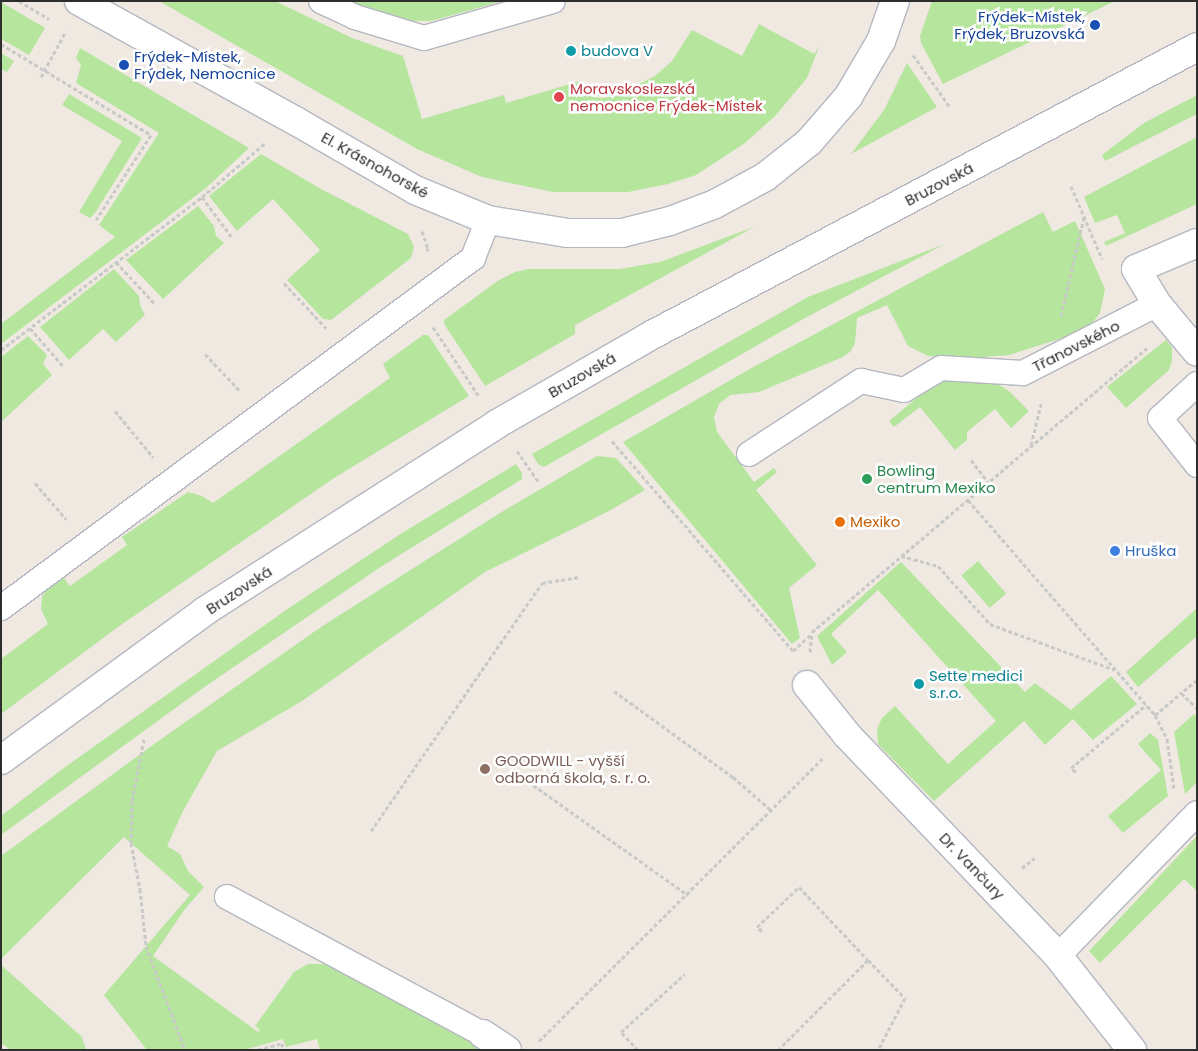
<!DOCTYPE html>
<html>
<head>
<meta charset="utf-8">
<style>
  body { margin:0 }
  #map { position:relative; width:1198px; height:1051px; overflow:hidden; background:#efe9e1; font-family:Poppins,sans-serif }
  div>[style] { position:absolute }
  [style*='--x'] { left:calc(var(--x)*1px); top:calc(var(--y)*1px); width:calc(var(--w)*1px); rotate:calc(var(--a)*1deg) }
  .green>* { inset:0; background:#b6e59e; transform-origin:0 0 }
  .path>* { height:3px; margin-top:-1.5px; transform-origin:0; background:repeating-linear-gradient(90deg,#c9c9c9 0 4px,transparent 0 6.5px) }
  .roads { filter:drop-shadow(1px 0 #b4b7c1) drop-shadow(-1px 0 #b4b7c1) drop-shadow(0 1px #b4b7c1) drop-shadow(0 -1px #b4b7c1) }
  .lane>* { height:24px; margin:-12px; padding:0 12px; transform-origin:12px; border-radius:12px; background:#fff }
  .street>* { height:28px; margin:-14px; padding:0 14px; transform-origin:14px; border-radius:14px; background:#fff }
  .secondary>* { height:28px; margin:-14px; padding:0 14px; transform-origin:14px; border-radius:14px; background:#fff }
  .dots>* { width:14px; height:14px; translate:-50% -50%; box-sizing:border-box; border:2px solid #fff; border-radius:50% }
  span { translate:-50% -50%; white-space:nowrap; text-align:center; line-height:1.15; -webkit-text-stroke:5px #fff; paint-order:stroke }
  .transit-label { font-size:15px; color:#164399 }
  .right { translate:-100% -50%; text-align:right }
  .left { translate:0 -50%; text-align:left }
  .culture-label { font-size:15px; color:#0d838f }
  .health-label { font-size:15px; color:#be3a42 }
  .street-label { font-size:15px; color:#2e2e2e }
  .leisure-label { font-size:15px; color:#27864d }
  .food-label { font-size:15px; color:#c56008 }
  .shop-label { font-size:15px; color:#366cbe }
  .education-label { font-size:15px; color:#785e54 }
  .frame { position:absolute; inset:0; border:2px solid #2e2e2e; pointer-events:none }
</style>
</head>
<body>
<div id="map">
  <div class="green">
    <div style="clip-path:polygon(159px 1px,275px 1px,352px 38px,403px 56px,422px 119px,504px 95px,506px 103px,580px 81px,583px 89px,592px 97px,602px 98px,616px 96px,655px 76px,672px 61px,692px 30px,742px 56px,759px 24px,814px 54px,819px 47px,807px 78px,775px 116px,745px 143px,696px 175px,668px 184px,628px 192px,553px 192px,482px 177px,417px 149px)"></div>
    <div style="clip-path:polygon(340px 1px,503px 1px,431px 21px,413px 21px,393px 19px)"></div>
    <div style="clip-path:polygon(932px 1px,1115px 1px,943px 84px,921px 43px,920px 36px)"></div>
    <div style="clip-path:polygon(1px 2px,45px 28px,29px 55px,1px 39px)"></div>
    <div style="clip-path:polygon(80px 48px,249px 148px,206px 188px,1px 344px,1px 324px,115px 237px,99px 225px,159px 133px,76px 83px,81px 65px,76px 58px)"></div>
    <div style="clip-path:polygon(1px 53px,14px 61px,7px 72px,1px 69px)"></div>
    <div style="clip-path:polygon(907px 63px,937px 107px,851px 154px,884px 110px)"></div>
    <div style="clip-path:polygon(69px 94px,142px 138px,95px 213px,90px 218px,79px 212px,122px 141px,62px 105px)"></div>
    <div style="clip-path:polygon(1197px 95px,1197px 114px,1105px 161px,1102px 155px,1144px 123px)"></div>
    <div style="clip-path:polygon(1197px 137px,1197px 204px,1106px 246px,1104px 242px,1125px 233px,1117px 215px,1095px 223px,1084px 197px)"></div>
    <div style="clip-path:polygon(261px 154px,321px 189px,408px 234px,414px 247px,411px 258px,331px 320px,323px 319px,287px 280px,320px 250px,273px 199px,237px 231px,209px 196px)"></div>
    <div style="clip-path:polygon(198px 206px,214px 226px,216px 236px,224px 243px,163px 299px,126px 260px)"></div>
    <div style="clip-path:polygon(1043px 212px,1053px 232px,1075px 221px,1105px 289px,1100px 313px,1090px 326px,1078px 333px,1009px 355px,961px 359px,928px 356px,908px 346px,887px 305px,857px 318px,855px 343px,851px 351px,843px 357px,759px 392px,730px 395px,719px 404px,714px 417px,717px 432px,754px 482px,774px 468px,777px 472px,756px 490px,817px 565px,789px 588px,800px 638px,792px 644px,623px 442px,755px 366px)"></div>
    <div style="clip-path:polygon(754px 227px,575px 325px,575px 334px,485px 386px,444px 324px,444px 320px,499px 280px,515px 272px,529px 269px,620px 269px,660px 262px)"></div>
    <div style="clip-path:polygon(945px 244px,805px 318px,544px 467px,538px 464px,532px 454px,808px 297px)"></div>
    <div style="clip-path:polygon(114px 269px,139px 296px,140px 305px,145px 315px,116px 342px,103px 329px,69px 360px,40px 327px)"></div>
    <div style="clip-path:polygon(423px 335px,428px 335px,469px 396px,334px 478px,118px 627px,1px 714px,1px 659px,48px 624px,41px 609px,42px 597px,46px 590px,63px 577px,70px 586px,127px 545px,122px 537px,188px 492px,202px 496px,213px 503px,390px 378px,383px 364px)"></div>
    <div style="clip-path:polygon(28px 336px,47px 355px,43px 364px,52px 375px,1px 422px,1px 357px)"></div>
    <div style="clip-path:polygon(1166px 340px,1172px 347px,1172px 360px,1169px 370px,1126px 408px,1107px 387px)"></div>
    <div style="clip-path:polygon(950px 379px,995px 382px,1010px 392px,1029px 411px,1011px 428px,995px 409px,967px 432px,967px 440px,955px 450px,920px 407px,894px 427px,889px 421px,925px 391px)"></div>
    <div style="clip-path:polygon(597px 456px,616px 458px,645px 490px,609px 511px,485px 572px,302px 701px,217px 751px,183px 811px,167px 846px,180px 854px,188px 871px,204px 887px,185px 909px,153px 956px,258px 1032px,260px 1030px,255px 1026px,294px 972px,308px 964px,323px 964px,330px 965px,489px 1050px,320px 1050px,317px 1039px,286px 1047px,283px 1039px,244px 1050px,147px 1050px,104px 995px,190px 895px,124px 837px,1px 959px,1px 856px,157px 742px,321px 627px,500px 513px)"></div>
    <div style="clip-path:polygon(516px 464px,522px 473px,522px 479px,379px 568px,203px 688px,1px 835px,1px 816px,61px 770px,286px 610px,402px 533px)"></div>
    <div style="left:978px;top:561px;width:43px;height:22px;rotate:49deg"></div>
    <div style="clip-path:polygon(901px 562px,1025px 692px,1035px 683px,1071px 710px,1111px 676px,1137px 704px,1093px 740px,1073px 719px,1045px 745px,1024px 721px,934px 801px,878px 744px,877px 729px,882px 718px,895px 706px,948px 764px,996px 721px,878px 590px,831px 634px,847px 652px,832px 665px,817px 636px)"></div>
    <div style="clip-path:polygon(1197px 608px,1197px 636px,1138px 687px,1126px 672px)"></div>
    <div style="clip-path:polygon(1194px 714px,1197px 717px,1197px 782px,1185px 794px,1174px 732px)"></div>
    <div style="clip-path:polygon(1150px 733px,1158px 740px,1168px 796px,1123px 833px,1108px 816px,1161px 770px,1138px 744px)"></div>
    <div style="clip-path:polygon(1197px 836px,1197px 891px,1184px 879px,1100px 963px,1089px 951px)"></div>
    <div style="clip-path:polygon(1px 965px,82px 1037px,86px 1050px,11px 1050px,1px 1043px)"></div>
  </div>
  <div class="path">
    <div style="--x:19;--y:1;--w:35;--a:31"></div>
    <div style="--x:1;--y:44;--w:175;--a:31.2"></div>
    <div style="--x:151;--y:135;--w:101;--a:122.9"></div>
    <div style="--x:913;--y:55;--w:64;--a:54.6"></div>
    <div style="--x:41;--y:77;--w:52;--a:-61.5"></div>
    <div style="--x:1071;--y:186;--w:79;--a:67"></div>
    <div style="--x:202;--y:197;--w:49;--a:53.4"></div>
    <div style="--x:422;--y:231;--w:18;--a:71"></div>
    <div style="--x:428;--y:248;--w:3;--a:108"></div>
    <div style="--x:116;--y:262;--w:59;--a:47.1"></div>
    <div style="--x:284;--y:283;--w:62;--a:47"></div>
    <div style="--x:1061;--y:316;--w:102;--a:-76.9"></div>
    <div style="--x:433;--y:327;--w:82;--a:56.5"></div>
    <div style="--x:30;--y:328;--w:50;--a:49"></div>
    <div style="--x:1;--y:350;--w:253;--a:-37.3"></div>
    <div style="--x:202;--y:197;--w:82;--a:-40.5"></div>
    <div style="--x:205;--y:354;--w:50;--a:46.6"></div>
    <div style="--x:115;--y:411;--w:60;--a:50.4"></div>
    <div style="--x:612;--y:441;--w:277;--a:49.2"></div>
    <div style="--x:793;--y:651;--w:26;--a:-43"></div>
    <div style="--x:1031;--y:445;--w:46;--a:-76.3"></div>
    <div style="--x:517;--y:451;--w:38;--a:55"></div>
    <div style="--x:971;--y:460;--w:28;--a:52"></div>
    <div style="--x:35;--y:483;--w:48;--a:49.3"></div>
    <div style="--x:968;--y:500;--w:285;--a:49"></div>
    <div style="--x:1155;--y:715;--w:34;--a:-40"></div>
    <div style="--x:901;--y:556;--w:38;--a:15"></div>
    <div style="--x:938;--y:566;--w:78;--a:48.1"></div>
    <div style="--x:990;--y:624;--w:133;--a:20.2"></div>
    <div style="--x:810;--y:652;--w:20;--a:-84"></div>
    <div style="--x:812;--y:632;--w:439;--a:-40.3"></div>
    <div style="--x:1197;--y:680;--w:21;--a:141"></div>
    <div style="--x:1181;--y:693;--w:22;--a:43"></div>
    <div style="--x:614;--y:691;--w:147;--a:35.9"></div>
    <div style="--x:733;--y:777;--w:52;--a:41.1"></div>
    <div style="--x:1155;--y:715;--w:27;--a:63"></div>
    <div style="--x:1167;--y:739;--w:50;--a:82"></div>
    <div style="--x:144;--y:739;--w:63;--a:101"></div>
    <div style="--x:132;--y:801;--w:42;--a:91.4"></div>
    <div style="--x:131;--y:843;--w:47;--a:78.9"></div>
    <div style="--x:140;--y:889;--w:57;--a:84"></div>
    <div style="--x:146;--y:946;--w:111;--a:69.4"></div>
    <div style="--x:512;--y:770;--w:216;--a:35.4"></div>
    <div style="--x:1076;--y:772;--w:6;--a:-141"></div>
    <div style="--x:1071;--y:768;--w:98;--a:-40"></div>
    <div style="--x:371;--y:831;--w:301;--a:-55.4"></div>
    <div style="--x:542;--y:583;--w:38;--a:-9"></div>
    <div style="--x:1022;--y:868;--w:16;--a:-38"></div>
    <div style="--x:762;--y:931;--w:6;--a:-141"></div>
    <div style="--x:757;--y:927;--w:58;--a:-43.6"></div>
    <div style="--x:799;--y:887;--w:100;--a:46.6"></div>
    <div style="--x:868;--y:960;--w:127;--a:135"></div>
    <div style="--x:868;--y:960;--w:53;--a:45.8"></div>
    <div style="--x:905;--y:998;--w:59;--a:117.4"></div>
    <div style="--x:539;--y:1041;--w:401;--a:-44.9"></div>
    <div style="--x:258;--y:1050;--w:25;--a:-16"></div>
    <div style="--x:282;--y:1043;--w:5;--a:79"></div>
    <div style="--x:638;--y:1050;--w:25;--a:-133"></div>
    <div style="--x:621;--y:1032;--w:86;--a:-42.2"></div>
  </div>
  <div class="roads">
    <div class="lane">
      <div style="--x:321;--y:1;--w:38;--a:25"></div>
      <div style="--x:355;--y:17;--w:72;--a:16.9"></div>
      <div style="--x:424;--y:38;--w:134;--a:-16"></div>
      <div style="--x:1197;--y:384;--w:50;--a:137.4"></div>
      <div style="--x:1160;--y:418;--w:60;--a:51.8"></div>
      <div style="--x:749;--y:454;--w:134;--a:-33.1"></div>
      <div style="--x:861;--y:381;--w:44;--a:11.8"></div>
      <div style="--x:904;--y:390;--w:43;--a:-30.7"></div>
      <div style="--x:941;--y:368;--w:82;--a:3.5"></div>
      <div style="--x:1023;--y:373;--w:151;--a:-27.2"></div>
      <div style="--x:1;--y:608;--w:588;--a:-36.56"></div>
      <div style="--x:473;--y:258;--w:41;--a:-68.5"></div>
      <div style="--x:227;--y:897;--w:290;--a:28.2"></div>
      <div style="--x:1058;--y:956;--w:199;--a:-45.8"></div>
    </div>
    <div class="street">
      <div style="--x:79;--y:1;--w:246;--a:29"></div>
      <div style="--x:294;--y:120;--w:140;--a:30"></div>
      <div style="--x:415;--y:190;--w:79;--a:22.3"></div>
      <div style="--x:488;--y:220;--w:80;--a:9.3"></div>
      <div style="--x:567;--y:233;--w:55;--a:0"></div>
      <div style="--x:622;--y:233;--w:49;--a:-14"></div>
      <div style="--x:670;--y:221;--w:48;--a:-20.7"></div>
      <div style="--x:715;--y:204;--w:57;--a:-28.4"></div>
      <div style="--x:765;--y:177;--w:56;--a:-38.5"></div>
      <div style="--x:809;--y:142;--w:60;--a:-49.1"></div>
      <div style="--x:848;--y:97;--w:65;--a:-59.5"></div>
      <div style="--x:881;--y:41;--w:42;--a:-70.7"></div>
      <div style="--x:1197;--y:243;--w:66;--a:156.9"></div>
      <div style="--x:1136;--y:269;--w:41;--a:59"></div>
      <div style="--x:1157;--y:304;--w:62;--a:50.2"></div>
      <div style="--x:807;--y:685;--w:64;--a:51.3"></div>
      <div style="--x:847;--y:735;--w:306;--a:46.3"></div>
      <div style="--x:1058;--y:956;--w:120;--a:51.8"></div>
      <div style="--x:483;--y:1034;--w:29;--a:34"></div>
    </div>
    <div class="secondary">
      <div style="--x:1;--y:760;--w:253;--a:-36.1"></div>
      <div style="--x:205;--y:611;--w:347;--a:-32.6"></div>
      <div style="--x:497;--y:424;--w:174;--a:-29.9"></div>
      <div style="--x:648;--y:337;--w:621;--a:-27.84"></div>
    </div>
  </div>
  <div class="dots">
    <div style="left:1095px;top:25px;background:#1a4fb4"></div>
    <div style="left:571px;top:51px;background:#0f9aa8"></div>
    <div style="left:124px;top:65px;background:#1a4fb4"></div>
    <div style="left:559px;top:97px;background:#e0444e"></div>
    <div style="left:867px;top:479px;background:#2e9e5b"></div>
    <div style="left:840px;top:522px;background:#e8710a"></div>
    <div style="left:1115px;top:551px;background:#3f7fe0"></div>
    <div style="left:919px;top:684px;background:#0f9aa8"></div>
    <div style="left:485px;top:769px;background:#8d6e63"></div>
  </div>
  <div class="transit-label">
    <span class="right" style="left:1085px;top:25px">Frýdek-Místek,<br>Frýdek, Bruzovská</span>
    <span class="left" style="left:134px;top:65px">Frýdek-Místek,<br>Frýdek, Nemocnice</span>
  </div>
  <div class="culture-label">
    <span class="left" style="left:581px;top:51px">budova V</span>
    <span class="left" style="left:929px;top:684px">Sette medici<br>s.r.o.</span>
  </div>
  <div class="health-label">
    <span class="left" style="left:570px;top:97px">Moravskoslezská<br>nemocnice Frýdek-Místek</span>
  </div>
  <div class="street-label">
    <span style="left:375px;top:165px;rotate:29deg">El. Krásnohorské</span>
    <span style="left:939px;top:184px;rotate:-28deg">Bruzovská</span>
    <span style="left:1076px;top:346px;rotate:-27deg">Třanovského</span>
    <span style="left:582px;top:375px;rotate:-30deg">Bruzovská</span>
    <span style="left:239px;top:590px;rotate:-33deg">Bruzovská</span>
    <span style="left:972px;top:866px;rotate:46deg">Dr. Vančury</span>
  </div>
  <div class="leisure-label">
    <span class="left" style="left:877px;top:479px">Bowling<br>centrum Mexiko</span>
  </div>
  <div class="food-label">
    <span class="left" style="left:850px;top:522px">Mexiko</span>
  </div>
  <div class="shop-label">
    <span class="left" style="left:1125px;top:551px">Hruška</span>
  </div>
  <div class="education-label">
    <span class="left" style="left:495px;top:769px">GOODWILL - vyšší<br>odborná škola, s. r. o.</span>
  </div>
  <div class="frame"></div>
</div>
</body>
</html>
